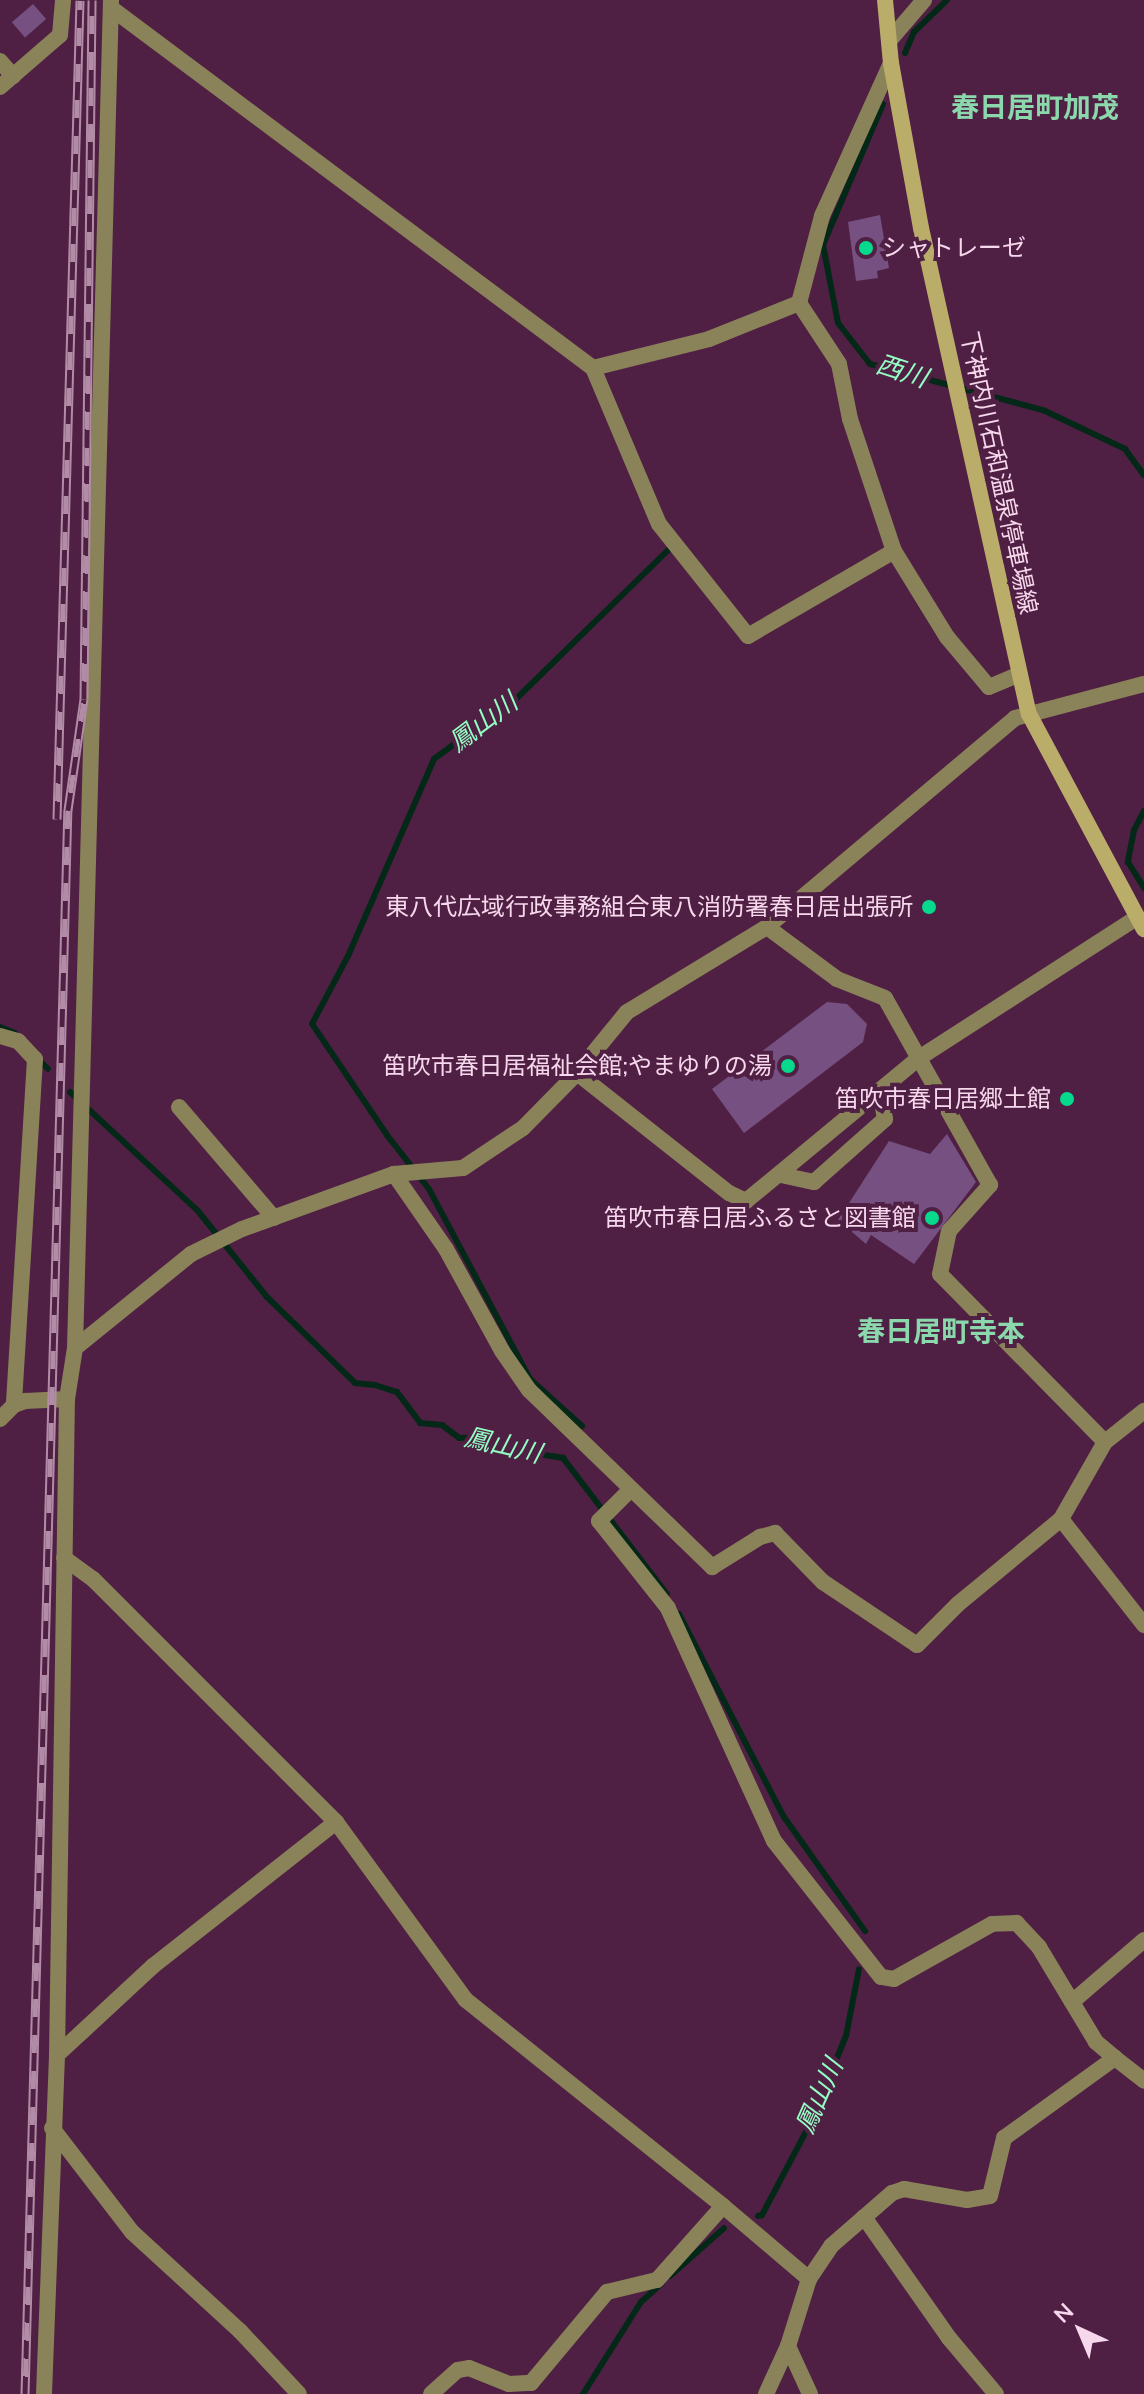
<!DOCTYPE html>
<html>
<head>
<meta charset="utf-8">
<style>
  body { margin:0 }
  #map { position:relative; width:1144px; height:2394px; overflow:hidden; background:#4f2043; font-family:Mulish,"Noto Sans JP",sans-serif }
  div>[style] { position:absolute }
  [style*='--x'] { left:calc(var(--x)*1px); top:calc(var(--y)*1px); width:calc(var(--w)*1px); rotate:calc(var(--a)*1deg) }
  .stream>* { height:6px; margin:-3px; padding:0 3px; transform-origin:3px; border-radius:3px; background:#042817 }
  .building>* { inset:0; background:#765080; transform-origin:0 0 }
  .street>* { height:16px; margin:-8px; padding:0 8px; transform-origin:8px; border-radius:8px; background:#8a8259 }
  .secondary>* { height:16px; margin:-8px; padding:0 8px; transform-origin:8px; border-radius:8px; background:#baad6a }
  .rail>* { height:9px; margin-top:-4.5px; transform-origin:0; background:repeating-linear-gradient(90deg,#4f2043 0 18px,#b28ca7 0 36px); box-sizing:border-box; border-block:2px solid #b28ca7 }
  .dots>* { width:22px; height:22px; translate:-50% -50%; box-sizing:border-box; border:4px solid #4f2043; border-radius:50% }
  span { translate:-50% -50%; white-space:nowrap; text-align:center; line-height:1.15; -webkit-text-stroke:8px #4f2043; paint-order:stroke }
  .poi-label { font-size:24px; color:#f6d7ec }
  .left { translate:0 -50%; text-align:left }
  .right { translate:-100% -50%; text-align:right }
  .street-label { font-size:24px; color:#f6d7ec }
  .water-label { font-size:26px; color:#93fdc3; font-style:italic }
  .quarter-label { font-size:28px; color:#8ad8ac; font-weight:700 }
  .north { position:absolute; left:1040px; top:2290px; width:80px; height:80px; -webkit-text-stroke:6px #4f2043; paint-order:stroke; rotate:316deg; font-size:22px; font-weight:700; line-height:32px; text-align:center; color:#f6d7ec }
  .north::after { content:''; display:block; margin:auto; width:28px; height:36px; background:#f6d7ec; clip-path:polygon(50% 0,100% 100%,50% 72%,0 100%) }
</style>
</head>
<body>
<div id="map">
  <div class="stream">
    <div style="--x:905;--y:53;--w:23;--a:-67"></div>
    <div style="--x:914;--y:32;--w:46;--a:-44.1"></div>
    <div style="--x:883;--y:104;--w:153;--a:113.1"></div>
    <div style="--x:823;--y:245;--w:79;--a:79.1"></div>
    <div style="--x:838;--y:323;--w:52;--a:52"></div>
    <div style="--x:870;--y:364;--w:179;--a:14.9"></div>
    <div style="--x:1043;--y:410;--w:91;--a:25.4"></div>
    <div style="--x:1125;--y:449;--w:32;--a:54"></div>
    <div style="--x:1144;--y:811;--w:21;--a:118"></div>
    <div style="--x:1134;--y:830;--w:33;--a:101"></div>
    <div style="--x:1128;--y:862;--w:31;--a:58"></div>
    <div style="--x:0;--y:1027;--w:16;--a:22"></div>
    <div style="--x:38;--y:1059;--w:14;--a:45"></div>
    <div style="--x:70;--y:1092;--w:175;--a:42.9"></div>
    <div style="--x:198;--y:1211;--w:110;--a:51.3"></div>
    <div style="--x:267;--y:1297;--w:123;--a:44.3"></div>
    <div style="--x:355;--y:1383;--w:20;--a:6"></div>
    <div style="--x:375;--y:1385;--w:23;--a:18"></div>
    <div style="--x:397;--y:1392;--w:39;--a:53"></div>
    <div style="--x:420;--y:1423;--w:22;--a:5"></div>
    <div style="--x:442;--y:1425;--w:21;--a:37"></div>
    <div style="--x:459;--y:1438;--w:29;--a:-2"></div>
    <div style="--x:488;--y:1437;--w:35;--a:24"></div>
    <div style="--x:520;--y:1451;--w:44;--a:9.2"></div>
    <div style="--x:563;--y:1458;--w:171;--a:52.6"></div>
    <div style="--x:582;--y:1426;--w:70;--a:-137.9"></div>
    <div style="--x:530;--y:1379;--w:215;--a:-118"></div>
    <div style="--x:429;--y:1189;--w:68;--a:-127.9"></div>
    <div style="--x:387;--y:1135;--w:134;--a:-124"></div>
    <div style="--x:312;--y:1024;--w:77;--a:-62.1"></div>
    <div style="--x:348;--y:956;--w:215;--a:-66.4"></div>
    <div style="--x:434;--y:759;--w:103;--a:-36.3"></div>
    <div style="--x:517;--y:698;--w:220;--a:-44.4"></div>
    <div style="--x:679;--y:1614;--w:229;--a:62.7"></div>
    <div style="--x:784;--y:1817;--w:140;--a:54.6"></div>
    <div style="--x:758;--y:2216;--w:4;--a:-14"></div>
    <div style="--x:762;--y:2215;--w:101;--a:-62.2"></div>
    <div style="--x:809;--y:2126;--w:97;--a:-67.7"></div>
    <div style="--x:846;--y:2036;--w:68;--a:-79"></div>
    <div style="--x:670;--y:2276;--w:72;--a:-41.6"></div>
    <div style="--x:583;--y:2394;--w:109;--a:-57.8"></div>
    <div style="--x:641;--y:2302;--w:28;--a:-42"></div>
  </div>
  <div class="building">
    <div style="left:33px;top:4px;width:20px;height:28px;rotate:49deg"></div>
    <div style="clip-path:polygon(880px 215px,889px 268px,877px 271px,878px 278px,856px 281px,848px 222px)"></div>
    <div style="clip-path:polygon(827px 1002px,847px 1004px,867px 1024px,863px 1042px,744px 1133px,712px 1089px)"></div>
    <div style="clip-path:polygon(947px 1134px,976px 1182px,914px 1264px,871px 1235px,866px 1244px,838px 1220px,889px 1141px,930px 1154px)"></div>
  </div>
  <div class="street">
    <div style="--x:111;--y:8;--w:602;--a:36.76"></div>
    <div style="--x:593;--y:368;--w:169;--a:67.1"></div>
    <div style="--x:659;--y:524;--w:143;--a:51.5"></div>
    <div style="--x:748;--y:636;--w:169;--a:-30.2"></div>
    <div style="--x:889;--y:41;--w:54;--a:-49.5"></div>
    <div style="--x:0;--y:61;--w:20;--a:49"></div>
    <div style="--x:891;--y:63;--w:168;--a:114.3"></div>
    <div style="--x:822;--y:216;--w:90;--a:104.8"></div>
    <div style="--x:799;--y:303;--w:73;--a:56.7"></div>
    <div style="--x:839;--y:364;--w:56;--a:78.7"></div>
    <div style="--x:850;--y:419;--w:139;--a:71.6"></div>
    <div style="--x:894;--y:551;--w:101;--a:58.4"></div>
    <div style="--x:947;--y:637;--w:65;--a:50"></div>
    <div style="--x:989;--y:687;--w:33;--a:-23"></div>
    <div style="--x:0;--y:87;--w:79;--a:-40.9"></div>
    <div style="--x:60;--y:35;--w:35;--a:-85"></div>
    <div style="--x:593;--y:368;--w:120;--a:-14"></div>
    <div style="--x:709;--y:339;--w:97;--a:-21.8"></div>
    <div style="--x:0;--y:1036;--w:19;--a:16"></div>
    <div style="--x:18;--y:1041;--w:25;--a:47"></div>
    <div style="--x:35;--y:1059;--w:347;--a:93.5"></div>
    <div style="--x:577;--y:1073;--w:194;--a:38.3"></div>
    <div style="--x:729;--y:1193;--w:19;--a:25"></div>
    <div style="--x:746;--y:1201;--w:224;--a:-39.6"></div>
    <div style="--x:919;--y:1058;--w:258;--a:-32.8"></div>
    <div style="--x:179;--y:1107;--w:146;--a:49.4"></div>
    <div style="--x:394;--y:1174;--w:91;--a:55.3"></div>
    <div style="--x:446;--y:1249;--w:116;--a:61.2"></div>
    <div style="--x:502;--y:1351;--w:47;--a:55.3"></div>
    <div style="--x:529;--y:1390;--w:255;--a:44"></div>
    <div style="--x:712;--y:1567;--w:57;--a:-32"></div>
    <div style="--x:760;--y:1537;--w:16;--a:-15"></div>
    <div style="--x:775;--y:1533;--w:69;--a:45.6"></div>
    <div style="--x:823;--y:1582;--w:113;--a:33.8"></div>
    <div style="--x:917;--y:1645;--w:58;--a:-45"></div>
    <div style="--x:958;--y:1604;--w:134;--a:-39.5"></div>
    <div style="--x:1061;--y:1519;--w:89;--a:-60.3"></div>
    <div style="--x:1105;--y:1442;--w:50;--a:-38.5"></div>
    <div style="--x:781;--y:1175;--w:34;--a:12"></div>
    <div style="--x:814;--y:1182;--w:95;--a:-41.6"></div>
    <div style="--x:885;--y:1119;--w:28;--a:-100"></div>
    <div style="--x:75;--y:1348;--w:1348;--a:-88.47"></div>
    <div style="--x:0;--y:1419;--w:20;--a:-45"></div>
    <div style="--x:14;--y:1405;--w:12;--a:-20"></div>
    <div style="--x:25;--y:1401;--w:42;--a:-2.7"></div>
    <div style="--x:1105;--y:1442;--w:235;--a:-134.5"></div>
    <div style="--x:940;--y:1274;--w:44;--a:-78.2"></div>
    <div style="--x:949;--y:1231;--w:62;--a:-48.3"></div>
    <div style="--x:990;--y:1185;--w:214;--a:-119.3"></div>
    <div style="--x:885;--y:998;--w:52;--a:-158.4"></div>
    <div style="--x:837;--y:979;--w:87;--a:-143.4"></div>
    <div style="--x:767;--y:927;--w:324;--a:-40.1"></div>
    <div style="--x:1015;--y:718;--w:133;--a:-14.8"></div>
    <div style="--x:1061;--y:1519;--w:135;--a:51.9"></div>
    <div style="--x:64;--y:1558;--w:36;--a:36"></div>
    <div style="--x:93;--y:1579;--w:344;--a:45"></div>
    <div style="--x:336;--y:1822;--w:220;--a:53.9"></div>
    <div style="--x:466;--y:2000;--w:329;--a:38.7"></div>
    <div style="--x:1072;--y:2002;--w:95;--a:-40.7"></div>
    <div style="--x:57;--y:2055;--w:131;--a:-42.8"></div>
    <div style="--x:153;--y:1966;--w:233;--a:-38.2"></div>
    <div style="--x:1115;--y:2058;--w:37;--a:38"></div>
    <div style="--x:52;--y:2128;--w:131;--a:52.4"></div>
    <div style="--x:132;--y:2232;--w:147;--a:42.5"></div>
    <div style="--x:240;--y:2331;--w:86;--a:46.9"></div>
    <div style="--x:864;--y:2217;--w:148;--a:54.9"></div>
    <div style="--x:949;--y:2338;--w:73;--a:50"></div>
    <div style="--x:788;--y:2346;--w:53;--a:65.4"></div>
    <div style="--x:44;--y:2394;--w:339;--a:-87.8"></div>
    <div style="--x:57;--y:2055;--w:656;--a:-89.13"></div>
    <div style="--x:67;--y:1399;--w:52;--a:-81.1"></div>
    <div style="--x:75;--y:1348;--w:149;--a:-39"></div>
    <div style="--x:191;--y:1254;--w:57;--a:-26.1"></div>
    <div style="--x:242;--y:1229;--w:162;--a:-19.9"></div>
    <div style="--x:394;--y:1174;--w:69;--a:-5"></div>
    <div style="--x:463;--y:1168;--w:72;--a:-33.7"></div>
    <div style="--x:523;--y:1128;--w:77;--a:-45.5"></div>
    <div style="--x:577;--y:1073;--w:79;--a:-50.7"></div>
    <div style="--x:627;--y:1012;--w:164;--a:-31.3"></div>
    <div style="--x:431;--y:2394;--w:36;--a:-42"></div>
    <div style="--x:458;--y:2370;--w:11;--a:-10"></div>
    <div style="--x:469;--y:2368;--w:43;--a:21.8"></div>
    <div style="--x:509;--y:2384;--w:22;--a:-3"></div>
    <div style="--x:531;--y:2383;--w:119;--a:-50.1"></div>
    <div style="--x:607;--y:2292;--w:51;--a:-13.5"></div>
    <div style="--x:657;--y:2280;--w:99;--a:-48.3"></div>
    <div style="--x:723;--y:2206;--w:113;--a:40.3"></div>
    <div style="--x:809;--y:2279;--w:40;--a:-56"></div>
    <div style="--x:831;--y:2246;--w:81;--a:-41"></div>
    <div style="--x:892;--y:2193;--w:13;--a:-18"></div>
    <div style="--x:904;--y:2189;--w:64;--a:9.9"></div>
    <div style="--x:967;--y:2200;--w:23;--a:-10"></div>
    <div style="--x:990;--y:2196;--w:60;--a:-76.4"></div>
    <div style="--x:1004;--y:2138;--w:137;--a:-35.8"></div>
    <div style="--x:1115;--y:2058;--w:25;--a:-140"></div>
    <div style="--x:1096;--y:2042;--w:111;--a:-121"></div>
    <div style="--x:1039;--y:1947;--w:33;--a:-133"></div>
    <div style="--x:1017;--y:1923;--w:25;--a:178"></div>
    <div style="--x:992;--y:1924;--w:112;--a:150.7"></div>
    <div style="--x:894;--y:1979;--w:13;--a:-171"></div>
    <div style="--x:881;--y:1977;--w:173;--a:-128.2"></div>
    <div style="--x:774;--y:1841;--w:256;--a:-114.5"></div>
    <div style="--x:668;--y:1608;--w:111;--a:-128.4"></div>
    <div style="--x:599;--y:1521;--w:42;--a:-45"></div>
    <div style="--x:766;--y:2394;--w:53;--a:-65.4"></div>
    <div style="--x:788;--y:2346;--w:70;--a:-72.6"></div>
  </div>
  <div class="secondary">
    <div style="--x:885;--y:0;--w:63;--a:84.6"></div>
    <div style="--x:891;--y:63;--w:168;--a:79.7"></div>
    <div style="--x:921;--y:228;--w:498;--a:77.5"></div>
    <div style="--x:1029;--y:714;--w:244;--a:61.9"></div>
  </div>
  <div class="rail">
    <div style="--x:57;--y:819;--w:819;--a:-88.39"></div>
    <div style="--x:25;--y:2394;--w:1585;--a:-88.45"></div>
    <div style="--x:68;--y:810;--w:112;--a:-81.8"></div>
    <div style="--x:84;--y:699;--w:699;--a:-89.34"></div>
  </div>
  <div class="dots">
    <div style="left:866px;top:248px;background:#06d98b"></div>
    <div style="left:929px;top:907px;background:#06d98b"></div>
    <div style="left:788px;top:1066px;background:#06d98b"></div>
    <div style="left:1067px;top:1099px;background:#06d98b"></div>
    <div style="left:932px;top:1218px;background:#06d98b"></div>
  </div>
  <div class="poi-label">
    <span class="left" style="left:882px;top:248px">シャトレーゼ</span>
    <span class="right" style="left:913px;top:907px">東八代広域行政事務組合東八消防署春日居出張所</span>
    <span class="right" style="left:772px;top:1066px">笛吹市春日居福祉会館;やまゆりの湯</span>
    <span class="right" style="left:1051px;top:1099px">笛吹市春日居郷土館</span>
    <span class="right" style="left:916px;top:1218px">笛吹市春日居ふるさと図書館</span>
  </div>
  <div class="street-label">
    <span style="left:999px;top:473px;rotate:78deg">下神内川石和温泉停車場線</span>
  </div>
  <div class="water-label">
    <span style="left:902px;top:371px;rotate:18deg">西川</span>
    <span style="left:483px;top:722px;rotate:-37deg">鳳山川</span>
    <span style="left:503px;top:1445px;rotate:13deg">鳳山川</span>
    <span style="left:819px;top:2096px;rotate:-66deg">鳳山川</span>
  </div>
  <div class="quarter-label">
    <span style="left:1035px;top:107px">春日居町加茂</span>
    <span style="left:941px;top:1331px">春日居町寺本</span>
  </div>
  <div class="north">N</div>
</div>
</body>
</html>
